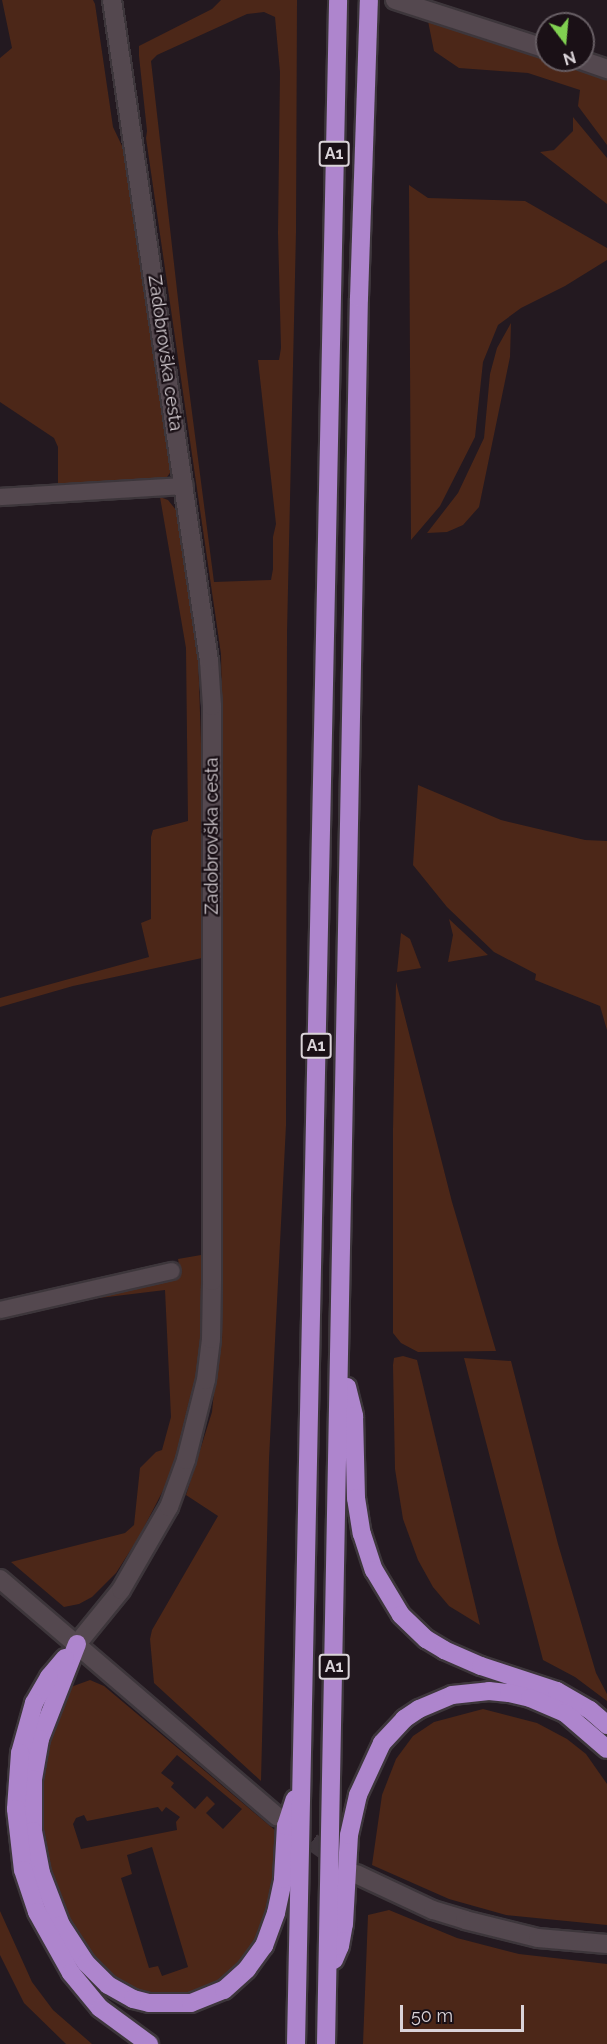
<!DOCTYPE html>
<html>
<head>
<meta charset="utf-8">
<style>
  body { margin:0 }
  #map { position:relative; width:607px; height:2044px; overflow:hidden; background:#231920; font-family:Raleway,sans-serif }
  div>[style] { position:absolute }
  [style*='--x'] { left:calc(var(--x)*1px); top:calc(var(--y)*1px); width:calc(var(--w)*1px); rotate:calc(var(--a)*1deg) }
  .green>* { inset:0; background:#4c2718 }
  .secondary-tunnel>* { height:18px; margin-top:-9px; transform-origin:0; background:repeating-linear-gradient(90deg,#3e353c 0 18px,transparent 0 27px) }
  .roads { filter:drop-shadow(2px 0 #3d363b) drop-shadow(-2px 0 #3d363b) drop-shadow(0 2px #3d363b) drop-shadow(0 -2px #3d363b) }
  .street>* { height:16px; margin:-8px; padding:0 8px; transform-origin:8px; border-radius:8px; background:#54484f }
  .secondary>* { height:18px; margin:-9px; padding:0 9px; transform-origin:9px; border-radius:9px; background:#54484f }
  .highway>* { height:18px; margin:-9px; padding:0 9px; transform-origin:9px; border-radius:9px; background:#ae85cd }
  span { translate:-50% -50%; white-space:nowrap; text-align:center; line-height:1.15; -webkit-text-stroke:4.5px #1a1016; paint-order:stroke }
  .shield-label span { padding:2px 4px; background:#1a1016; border:2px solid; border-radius:4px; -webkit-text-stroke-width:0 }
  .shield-label { font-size:16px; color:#dad3d8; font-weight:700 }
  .street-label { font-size:18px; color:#dad3d8 }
  .north { position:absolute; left:535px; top:12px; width:60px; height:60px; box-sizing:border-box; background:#1a1016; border:2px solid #675e64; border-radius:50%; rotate:164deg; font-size:16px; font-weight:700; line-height:24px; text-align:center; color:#dad3d8 }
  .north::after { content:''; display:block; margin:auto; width:21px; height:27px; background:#80d051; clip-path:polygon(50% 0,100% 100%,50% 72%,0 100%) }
  .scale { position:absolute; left:400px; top:2005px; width:124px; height:27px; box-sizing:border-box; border:3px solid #dad3d8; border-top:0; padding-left:8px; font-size:18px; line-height:21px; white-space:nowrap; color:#dad3d8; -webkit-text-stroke:4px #1a1016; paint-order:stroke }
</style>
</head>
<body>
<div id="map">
  <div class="green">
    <div style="clip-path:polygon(2px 0,93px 0,95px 4px,113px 127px,123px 148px,174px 467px,165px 480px,58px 486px,58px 447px,54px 438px,0 402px,0 58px,12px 48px)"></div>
    <div style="clip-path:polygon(evenodd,221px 0,297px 0,296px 232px,287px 633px,286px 1125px,269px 1459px,261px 1781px,154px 1683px,150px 1639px,152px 1630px,218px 1516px,186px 1495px,212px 1412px,222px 1310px,222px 711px,221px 654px,146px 138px,147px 131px,139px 56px,139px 46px,212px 9px,221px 0,264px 12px,275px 17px,280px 72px,278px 233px,281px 348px,279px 360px,258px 360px,276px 524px,273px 537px,273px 569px,271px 580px,214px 582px,183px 343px,151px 61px,157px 55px,247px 14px,264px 12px)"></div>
    <div style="clip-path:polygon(428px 21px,607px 77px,607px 145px,578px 106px,580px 90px,528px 73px,459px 68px,434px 51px)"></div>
    <div style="clip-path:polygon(573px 117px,607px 158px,607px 204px,540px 152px,554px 150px,573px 131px)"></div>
    <div style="clip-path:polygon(409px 185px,428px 198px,525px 201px,607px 248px,607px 260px,565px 286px,521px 308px,498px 325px,483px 362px,475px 437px,440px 506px,411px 540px)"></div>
    <div style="clip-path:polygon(511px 323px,510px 357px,479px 507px,463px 525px,447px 532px,427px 533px,458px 493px,484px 438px,490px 374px,497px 348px)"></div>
    <div style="clip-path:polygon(160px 497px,168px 500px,176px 510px,181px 522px,198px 652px,202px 774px,202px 958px,73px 986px,0 1007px,0 998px,149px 957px,141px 923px,151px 919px,151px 837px,153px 830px,188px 821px,186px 648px)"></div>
    <div style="clip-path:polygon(418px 785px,501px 820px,585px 840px,607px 841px,607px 1030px,600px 1006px,535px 980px,536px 974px,494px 952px,447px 907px,413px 865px)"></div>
    <div style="clip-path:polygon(449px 919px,478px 946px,488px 955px,448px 962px,453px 935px)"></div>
    <div style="clip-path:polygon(401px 933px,410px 939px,421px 968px,397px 972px)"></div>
    <div style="clip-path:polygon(396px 982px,452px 1202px,496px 1351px,418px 1352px,401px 1343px,393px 1333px,393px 1130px)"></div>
    <div style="clip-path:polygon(201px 1255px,202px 1315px,197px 1379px,171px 1475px,139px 1537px,116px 1573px,92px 1597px,79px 1604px,64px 1607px,11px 1562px,125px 1533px,134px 1525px,140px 1468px,156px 1452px,162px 1450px,171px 1417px,165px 1290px,91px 1299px,89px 1295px,181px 1275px,178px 1259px)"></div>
    <div style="clip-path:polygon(403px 1356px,417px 1360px,480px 1625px,449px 1606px,433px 1587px,418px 1560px,403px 1519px,395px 1469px,393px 1365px,394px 1358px)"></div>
    <div style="clip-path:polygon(464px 1358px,511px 1361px,558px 1544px,596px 1673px,607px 1694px,607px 1701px,575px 1677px,543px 1660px)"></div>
    <div style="clip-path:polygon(evenodd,90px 1680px,104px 1686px,276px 1831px,273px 1897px,260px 1937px,251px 1952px,223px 1981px,190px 1996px,167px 1998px,137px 1992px,118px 1983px,85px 1951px,59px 1903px,42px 1845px,39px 1794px,45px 1746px,68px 1688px,90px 1680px,177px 1755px,242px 1809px,223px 1829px,206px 1813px,215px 1804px,207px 1796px,195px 1809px,171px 1787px,174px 1783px,161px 1773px,177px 1755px,90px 1680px,158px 1807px,162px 1812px,166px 1807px,180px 1817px,176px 1822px,177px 1830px,81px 1849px,73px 1824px,76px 1818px,84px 1815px,87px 1821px,158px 1807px,90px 1680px,152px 1847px,188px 1967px,162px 1976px,158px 1966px,149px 1968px,121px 1878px,132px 1874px,127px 1855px,152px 1847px)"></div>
    <div style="clip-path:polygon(483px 1709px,537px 1723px,567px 1739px,586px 1754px,607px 1784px,607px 1925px,506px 1915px,449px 1899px,372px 1865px,382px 1795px,396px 1759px,413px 1736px,434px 1722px)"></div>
    <div style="clip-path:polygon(389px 1910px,457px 1938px,519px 1954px,607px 1964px,607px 2044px,363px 2044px,368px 1915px)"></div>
    <div style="clip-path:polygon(0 1911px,32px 1982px,53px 2010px,92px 2044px,66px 2044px,24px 2003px,0 1955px)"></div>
  </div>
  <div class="secondary-tunnel">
    <div style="--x:290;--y:1826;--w:62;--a:35.8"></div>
  </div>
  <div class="roads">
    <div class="street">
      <div style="--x:0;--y:497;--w:185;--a:-3.4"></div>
      <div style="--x:0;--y:1310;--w:176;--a:-12.8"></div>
    </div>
    <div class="secondary">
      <div style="--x:395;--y:0;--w:160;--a:17.9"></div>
      <div style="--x:581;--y:60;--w:28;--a:19"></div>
      <div style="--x:0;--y:1579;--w:365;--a:40.6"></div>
      <div style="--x:77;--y:1644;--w:70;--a:-50.8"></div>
      <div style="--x:121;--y:1590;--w:96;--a:-60"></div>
      <div style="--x:169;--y:1507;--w:50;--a:-70.1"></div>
      <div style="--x:186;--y:1460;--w:82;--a:-76"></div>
      <div style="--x:206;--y:1380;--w:41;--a:-83"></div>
      <div style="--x:211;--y:1339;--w:58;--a:-89"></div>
      <div style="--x:212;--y:1281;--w:575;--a:-90"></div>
      <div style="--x:212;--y:706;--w:45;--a:-93.8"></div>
      <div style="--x:209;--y:661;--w:668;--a:-98.35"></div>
      <div style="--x:356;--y:1874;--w:85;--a:25.1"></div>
      <div style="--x:433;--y:1910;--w:34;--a:17"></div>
      <div style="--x:465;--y:1920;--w:75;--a:13.9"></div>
      <div style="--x:538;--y:1938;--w:69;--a:5"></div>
    </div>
    <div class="highway">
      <div style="--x:347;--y:1387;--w:30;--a:76"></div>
      <div style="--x:354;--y:1416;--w:82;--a:88.6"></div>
      <div style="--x:356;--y:1498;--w:36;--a:81"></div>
      <div style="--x:362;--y:1534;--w:38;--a:72"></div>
      <div style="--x:374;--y:1570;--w:52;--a:59"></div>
      <div style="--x:401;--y:1615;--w:35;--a:44"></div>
      <div style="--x:426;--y:1639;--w:21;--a:31"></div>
      <div style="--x:444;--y:1650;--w:40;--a:23.4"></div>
      <div style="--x:481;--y:1666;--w:80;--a:18.2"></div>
      <div style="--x:557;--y:1691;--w:38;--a:30"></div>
      <div style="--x:590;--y:1710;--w:23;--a:41"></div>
      <div style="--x:77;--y:1644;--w:102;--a:111.3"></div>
      <div style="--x:40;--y:1739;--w:41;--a:99.9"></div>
      <div style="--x:33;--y:1779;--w:52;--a:90"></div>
      <div style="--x:33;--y:1831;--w:43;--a:79.2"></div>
      <div style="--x:41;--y:1873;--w:56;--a:69"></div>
      <div style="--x:61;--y:1925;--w:45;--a:56.7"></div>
      <div style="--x:86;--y:1963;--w:31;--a:45"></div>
      <div style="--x:108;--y:1985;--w:29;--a:29"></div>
      <div style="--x:133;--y:1999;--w:16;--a:14"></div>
      <div style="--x:149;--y:2003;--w:42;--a:0"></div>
      <div style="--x:191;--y:2003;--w:35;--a:-22"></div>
      <div style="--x:224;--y:1990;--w:31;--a:-42"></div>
      <div style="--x:247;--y:1969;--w:29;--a:-54"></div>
      <div style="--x:264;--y:1946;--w:35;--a:-70"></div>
      <div style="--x:276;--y:1913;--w:35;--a:-78"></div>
      <div style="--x:283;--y:1879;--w:53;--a:-86.8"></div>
      <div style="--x:286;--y:1826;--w:28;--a:-72"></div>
      <div style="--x:65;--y:1658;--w:25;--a:130"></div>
      <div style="--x:49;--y:1677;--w:30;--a:120"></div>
      <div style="--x:34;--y:1703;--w:52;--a:105.6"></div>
      <div style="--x:20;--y:1753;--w:56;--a:94.1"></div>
      <div style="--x:16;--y:1809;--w:61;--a:83.5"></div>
      <div style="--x:23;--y:1870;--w:44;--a:71.6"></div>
      <div style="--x:37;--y:1912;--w:70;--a:60.9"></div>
      <div style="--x:71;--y:1973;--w:45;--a:50.4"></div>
      <div style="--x:100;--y:2008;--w:61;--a:36.3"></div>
      <div style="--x:334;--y:1960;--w:15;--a:-67"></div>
      <div style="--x:340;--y:1946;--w:22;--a:-80"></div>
      <div style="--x:344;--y:1924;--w:89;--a:-86.8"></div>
      <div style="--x:349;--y:1835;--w:41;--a:-77.3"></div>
      <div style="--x:358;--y:1795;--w:57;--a:-65.2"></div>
      <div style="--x:382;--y:1743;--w:33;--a:-47"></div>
      <div style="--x:404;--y:1719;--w:18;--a:-34"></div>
      <div style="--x:419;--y:1709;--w:36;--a:-23"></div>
      <div style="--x:452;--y:1695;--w:37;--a:-6"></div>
      <div style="--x:489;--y:1691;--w:20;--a:6"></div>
      <div style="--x:509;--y:1693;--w:22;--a:13"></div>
      <div style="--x:530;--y:1698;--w:38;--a:23"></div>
      <div style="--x:565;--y:1713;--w:55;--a:40.6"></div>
      <div style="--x:296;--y:2044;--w:2044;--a:-88.82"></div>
      <div style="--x:326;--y:2044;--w:1746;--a:-88.92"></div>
      <div style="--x:359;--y:298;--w:298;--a:-88.1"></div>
    </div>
  </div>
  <div class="shield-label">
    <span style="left:334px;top:154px">A1</span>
    <span style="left:316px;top:1046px">A1</span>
    <span style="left:334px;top:1667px">A1</span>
  </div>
  <div class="street-label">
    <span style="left:165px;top:353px;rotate:82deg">Zadobrovška cesta</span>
    <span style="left:212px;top:836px;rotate:-90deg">Zadobrovška cesta</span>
  </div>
  <div class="north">N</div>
  <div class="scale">50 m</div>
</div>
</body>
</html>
